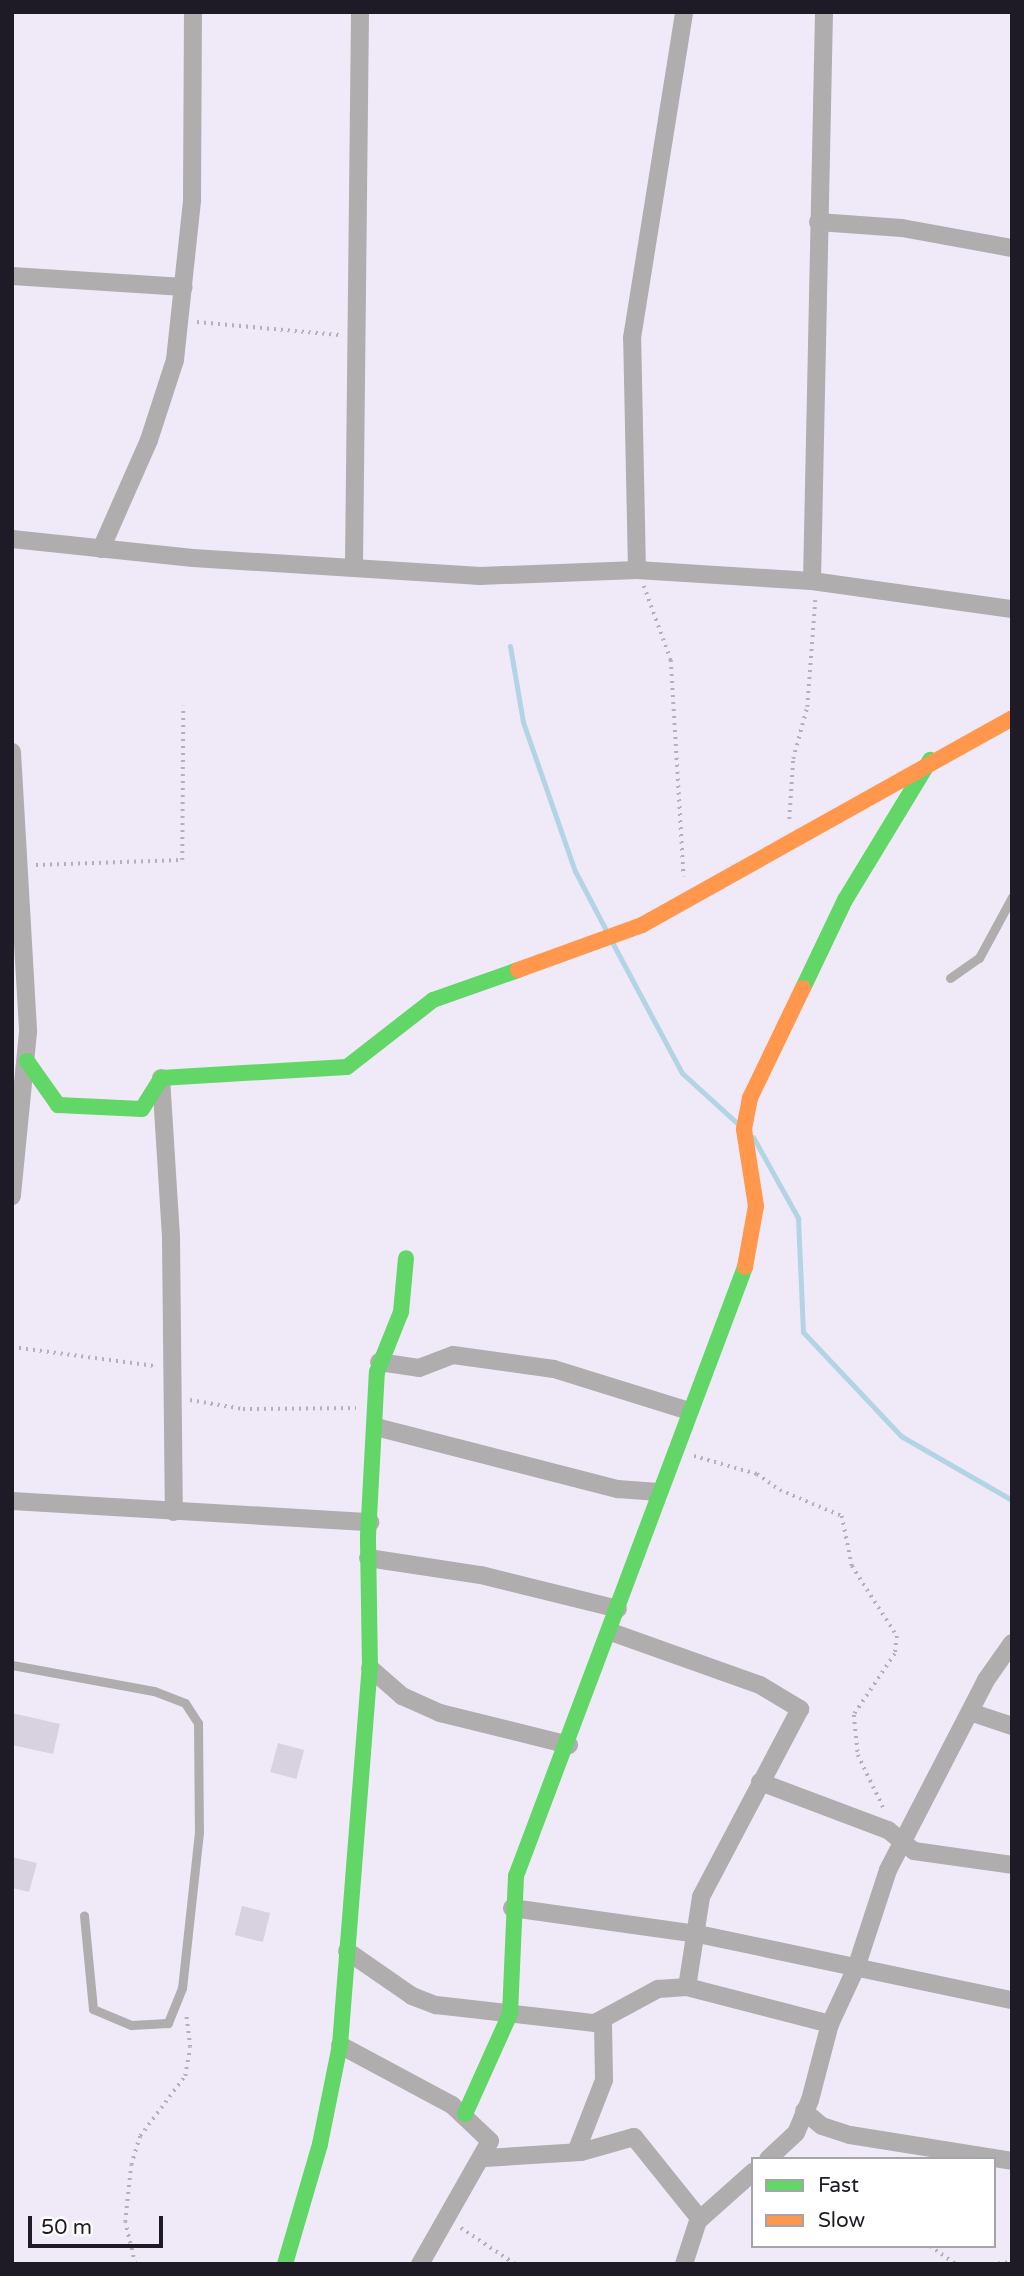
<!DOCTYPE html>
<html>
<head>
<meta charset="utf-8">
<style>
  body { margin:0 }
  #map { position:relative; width:1024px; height:2276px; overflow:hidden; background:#f0eaf8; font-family:"Varela Round",sans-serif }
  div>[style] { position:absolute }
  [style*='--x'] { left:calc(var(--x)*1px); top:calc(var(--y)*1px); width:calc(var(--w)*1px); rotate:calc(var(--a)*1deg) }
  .stream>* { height:5px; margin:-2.5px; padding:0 2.5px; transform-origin:2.5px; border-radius:2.5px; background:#b2d4e4 }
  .building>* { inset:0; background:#d8d2e0; transform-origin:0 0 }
  .path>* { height:3.5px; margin-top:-1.75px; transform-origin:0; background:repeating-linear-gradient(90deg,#b4b1b6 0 2px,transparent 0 7px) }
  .lane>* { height:9px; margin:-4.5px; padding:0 4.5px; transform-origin:4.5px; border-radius:4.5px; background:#afadad }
  .street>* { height:18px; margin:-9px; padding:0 9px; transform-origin:9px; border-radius:9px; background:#afadad }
  .fast>* { height:16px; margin:-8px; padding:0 8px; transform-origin:8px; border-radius:8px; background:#63d668 }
  .slow>* { height:16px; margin:-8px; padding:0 8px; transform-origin:8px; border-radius:8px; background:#ff974d }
  span { translate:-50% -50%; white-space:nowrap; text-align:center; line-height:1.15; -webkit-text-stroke:7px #fff; paint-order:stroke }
  .frame { position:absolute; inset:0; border:14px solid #1f1b26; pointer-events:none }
  .legend { position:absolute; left:751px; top:2157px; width:245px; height:91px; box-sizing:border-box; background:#fff; border:2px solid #a5a4a8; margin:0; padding:9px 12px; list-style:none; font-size:21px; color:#1f1b26 }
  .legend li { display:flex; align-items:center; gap:14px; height:35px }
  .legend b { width:35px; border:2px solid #a5a4a8 }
  .scale { position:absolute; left:28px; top:2216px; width:135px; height:32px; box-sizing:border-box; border:4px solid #1f1b26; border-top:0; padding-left:9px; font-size:21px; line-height:24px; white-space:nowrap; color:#1f1b26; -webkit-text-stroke:5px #fff; paint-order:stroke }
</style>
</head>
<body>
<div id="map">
  <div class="stream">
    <div style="--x:510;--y:646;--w:77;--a:80.3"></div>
    <div style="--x:523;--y:722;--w:158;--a:70.8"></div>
    <div style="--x:575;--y:871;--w:67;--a:62.3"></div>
    <div style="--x:612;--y:942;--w:149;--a:61.9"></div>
    <div style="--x:682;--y:1073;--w:76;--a:42.3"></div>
    <div style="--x:753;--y:1137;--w:93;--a:60.9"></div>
    <div style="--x:798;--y:1218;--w:114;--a:87.5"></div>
    <div style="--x:803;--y:1332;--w:143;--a:46.7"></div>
    <div style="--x:901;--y:1436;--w:128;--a:30"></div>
  </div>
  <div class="building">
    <div style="clip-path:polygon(12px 1713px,60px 1724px,53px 1754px,12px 1745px)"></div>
    <div style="left:278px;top:1743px;width:27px;height:30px;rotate:15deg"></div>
    <div style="clip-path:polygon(12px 1857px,37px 1863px,29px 1892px,12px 1888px)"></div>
    <div style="left:242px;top:1906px;width:29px;height:30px;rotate:14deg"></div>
  </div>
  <div class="path">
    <div style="--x:197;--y:322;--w:143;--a:5.2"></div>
    <div style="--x:644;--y:586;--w:79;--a:70"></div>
    <div style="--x:671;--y:660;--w:217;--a:86.6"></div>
    <div style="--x:789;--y:819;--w:60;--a:-86.2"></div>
    <div style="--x:793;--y:759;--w:54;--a:-74.9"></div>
    <div style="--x:807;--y:707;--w:107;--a:-85.7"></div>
    <div style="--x:36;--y:865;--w:146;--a:-2"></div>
    <div style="--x:182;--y:860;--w:154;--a:-89.6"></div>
    <div style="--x:12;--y:1347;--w:144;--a:7.6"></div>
    <div style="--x:190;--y:1400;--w:54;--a:9.6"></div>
    <div style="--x:243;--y:1409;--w:113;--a:-0.5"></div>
    <div style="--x:694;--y:1456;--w:66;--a:15.9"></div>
    <div style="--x:757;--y:1474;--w:28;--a:35"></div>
    <div style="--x:780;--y:1490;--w:67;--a:22.8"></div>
    <div style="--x:842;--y:1516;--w:51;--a:78.7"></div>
    <div style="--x:852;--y:1566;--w:83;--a:57.3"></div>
    <div style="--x:897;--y:1636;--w:18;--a:96"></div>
    <div style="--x:895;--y:1654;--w:73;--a:123.9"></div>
    <div style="--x:854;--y:1715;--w:40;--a:84.3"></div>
    <div style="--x:858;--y:1755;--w:60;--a:64.3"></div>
    <div style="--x:461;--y:2228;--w:65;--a:33.7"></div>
    <div style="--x:930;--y:2246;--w:32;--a:35"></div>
    <div style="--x:135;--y:2264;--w:43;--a:-103.4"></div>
    <div style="--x:125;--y:2222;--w:57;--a:-84"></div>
    <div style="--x:131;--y:2165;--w:30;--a:-73"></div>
    <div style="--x:140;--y:2136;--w:75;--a:-53.1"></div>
    <div style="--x:185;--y:2076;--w:29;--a:-80"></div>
    <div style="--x:190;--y:2047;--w:31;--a:-97"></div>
    <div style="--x:991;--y:2264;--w:21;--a:-5"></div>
  </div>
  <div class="lane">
    <div style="--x:950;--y:978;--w:35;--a:-35"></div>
    <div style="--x:979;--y:958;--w:69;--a:-61.6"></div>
    <div style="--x:12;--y:1665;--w:144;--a:10.4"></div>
    <div style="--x:154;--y:1691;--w:33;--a:21"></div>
    <div style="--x:185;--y:1703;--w:24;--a:57"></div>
    <div style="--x:198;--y:1723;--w:109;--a:89.5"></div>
    <div style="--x:199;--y:1832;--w:157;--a:96.2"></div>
    <div style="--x:182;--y:1988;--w:38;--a:112"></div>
    <div style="--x:168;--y:2023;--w:37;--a:177"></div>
    <div style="--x:131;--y:2025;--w:41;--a:-157.2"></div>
    <div style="--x:93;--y:2009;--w:94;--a:-95.5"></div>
  </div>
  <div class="street">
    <div style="--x:818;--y:222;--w:84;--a:4.1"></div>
    <div style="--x:902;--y:228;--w:112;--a:10.3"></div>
    <div style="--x:12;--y:276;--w:172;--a:3.7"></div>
    <div style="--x:12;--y:539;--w:182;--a:6"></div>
    <div style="--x:193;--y:558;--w:288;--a:3.6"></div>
    <div style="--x:480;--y:576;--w:157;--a:-2.2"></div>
    <div style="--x:637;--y:570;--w:175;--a:3.6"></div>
    <div style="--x:812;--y:581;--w:202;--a:8"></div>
    <div style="--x:101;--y:549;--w:119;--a:-66.2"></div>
    <div style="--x:149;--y:440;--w:84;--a:-72"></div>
    <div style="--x:175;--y:360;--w:161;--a:-83.9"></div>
    <div style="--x:192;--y:200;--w:188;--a:-89.7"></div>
    <div style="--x:354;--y:566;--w:554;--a:-89.38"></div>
    <div style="--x:637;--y:570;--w:232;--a:-91.2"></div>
    <div style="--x:632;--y:338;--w:330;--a:-80.9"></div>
    <div style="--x:812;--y:581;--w:569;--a:-88.79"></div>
    <div style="--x:12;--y:752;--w:280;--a:86.7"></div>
    <div style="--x:28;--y:1032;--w:165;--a:95.6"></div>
    <div style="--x:161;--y:1078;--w:161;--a:86.4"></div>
    <div style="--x:171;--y:1239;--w:273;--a:89.4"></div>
    <div style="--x:379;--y:1362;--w:40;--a:8.5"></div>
    <div style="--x:419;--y:1368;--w:36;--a:-21"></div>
    <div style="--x:453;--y:1355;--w:102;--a:7.9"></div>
    <div style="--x:554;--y:1369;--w:141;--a:17.3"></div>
    <div style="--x:376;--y:1427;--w:250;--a:14.4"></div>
    <div style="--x:618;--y:1489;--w:40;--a:4.3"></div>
    <div style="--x:12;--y:1501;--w:359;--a:3.4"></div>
    <div style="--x:368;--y:1558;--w:114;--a:8.6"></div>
    <div style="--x:481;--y:1575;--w:141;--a:13.9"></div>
    <div style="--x:611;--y:1632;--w:158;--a:19.6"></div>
    <div style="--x:760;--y:1685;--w:47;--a:31"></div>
    <div style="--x:800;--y:1709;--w:212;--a:117.8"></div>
    <div style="--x:701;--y:1897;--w:91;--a:98.8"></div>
    <div style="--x:370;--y:1668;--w:43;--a:41.2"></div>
    <div style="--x:402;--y:1696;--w:42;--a:24.1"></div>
    <div style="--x:440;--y:1713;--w:133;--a:13.9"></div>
    <div style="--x:970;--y:1712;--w:44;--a:18.4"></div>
    <div style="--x:760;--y:1782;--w:137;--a:20.6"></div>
    <div style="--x:888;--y:1830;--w:33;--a:39"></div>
    <div style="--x:914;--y:1851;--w:99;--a:8.1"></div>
    <div style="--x:512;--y:1908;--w:188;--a:8"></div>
    <div style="--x:698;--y:1934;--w:321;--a:11.9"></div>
    <div style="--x:347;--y:1951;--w:79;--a:34.7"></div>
    <div style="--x:412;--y:1996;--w:26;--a:21"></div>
    <div style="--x:436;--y:2005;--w:160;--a:6.5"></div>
    <div style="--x:595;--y:2023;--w:72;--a:-28.4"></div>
    <div style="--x:658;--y:1989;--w:29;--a:-4"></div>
    <div style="--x:687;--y:1987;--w:148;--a:14.5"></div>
    <div style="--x:340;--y:2045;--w:127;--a:28.2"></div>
    <div style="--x:452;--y:2105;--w:52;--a:43.5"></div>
    <div style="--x:490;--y:2141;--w:142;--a:119.6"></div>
    <div style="--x:804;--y:2111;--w:23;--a:40"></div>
    <div style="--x:822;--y:2126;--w:29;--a:18"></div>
    <div style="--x:850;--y:2135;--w:164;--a:9.1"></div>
    <div style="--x:576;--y:2152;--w:77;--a:-68.7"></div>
    <div style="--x:604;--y:2080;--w:59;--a:-91"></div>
    <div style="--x:485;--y:2158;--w:96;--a:-3.6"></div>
    <div style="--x:581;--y:2152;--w:55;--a:-15.8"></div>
    <div style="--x:634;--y:2137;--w:105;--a:51.2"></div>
    <div style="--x:768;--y:2159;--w:38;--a:-43"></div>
    <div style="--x:796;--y:2133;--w:36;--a:-67"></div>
    <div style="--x:810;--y:2100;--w:79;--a:-75.3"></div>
    <div style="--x:830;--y:2024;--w:62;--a:-65.1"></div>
    <div style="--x:856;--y:1968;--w:103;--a:-71.9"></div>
    <div style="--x:888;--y:1870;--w:214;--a:-62.7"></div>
    <div style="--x:986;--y:1680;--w:45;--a:-54.9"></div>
    <div style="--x:684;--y:2264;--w:45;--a:-72"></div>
    <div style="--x:698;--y:2221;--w:74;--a:-41.7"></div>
  </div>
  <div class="fast">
    <div style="--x:803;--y:988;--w:98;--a:-64.5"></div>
    <div style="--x:845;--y:900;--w:164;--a:-58.7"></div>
    <div style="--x:27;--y:1061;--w:54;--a:54.8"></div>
    <div style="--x:58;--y:1105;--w:84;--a:2.7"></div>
    <div style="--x:142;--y:1109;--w:36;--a:-58"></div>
    <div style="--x:161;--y:1078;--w:186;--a:-3.4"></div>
    <div style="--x:347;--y:1067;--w:109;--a:-37.9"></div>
    <div style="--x:433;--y:1000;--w:90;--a:-19.4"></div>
    <div style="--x:465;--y:2114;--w:110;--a:-65.8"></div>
    <div style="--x:510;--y:2014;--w:138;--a:-87.5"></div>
    <div style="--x:516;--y:1876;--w:651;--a:-69.39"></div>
    <div style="--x:285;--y:2264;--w:125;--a:-73.7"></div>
    <div style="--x:320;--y:2144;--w:101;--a:-78.6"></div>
    <div style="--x:340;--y:2045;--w:378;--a:-85.5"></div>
    <div style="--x:370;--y:1668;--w:132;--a:-90.9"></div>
    <div style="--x:368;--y:1536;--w:164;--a:-86.9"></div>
    <div style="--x:377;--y:1372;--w:65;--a:-68.2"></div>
    <div style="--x:401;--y:1312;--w:54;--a:-84.7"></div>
  </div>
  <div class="slow">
    <div style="--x:518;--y:970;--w:132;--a:-19.9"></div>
    <div style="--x:642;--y:925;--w:424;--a:-29.2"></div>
    <div style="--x:745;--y:1267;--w:62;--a:-79.8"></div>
    <div style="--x:756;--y:1206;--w:78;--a:-98.9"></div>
    <div style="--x:744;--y:1129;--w:32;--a:-79"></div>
    <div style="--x:750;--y:1098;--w:122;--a:-64.3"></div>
  </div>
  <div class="frame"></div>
  <ul class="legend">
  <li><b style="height:9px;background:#63d668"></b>Fast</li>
  <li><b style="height:9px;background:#ff974d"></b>Slow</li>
  </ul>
  <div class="scale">50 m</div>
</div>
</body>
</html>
